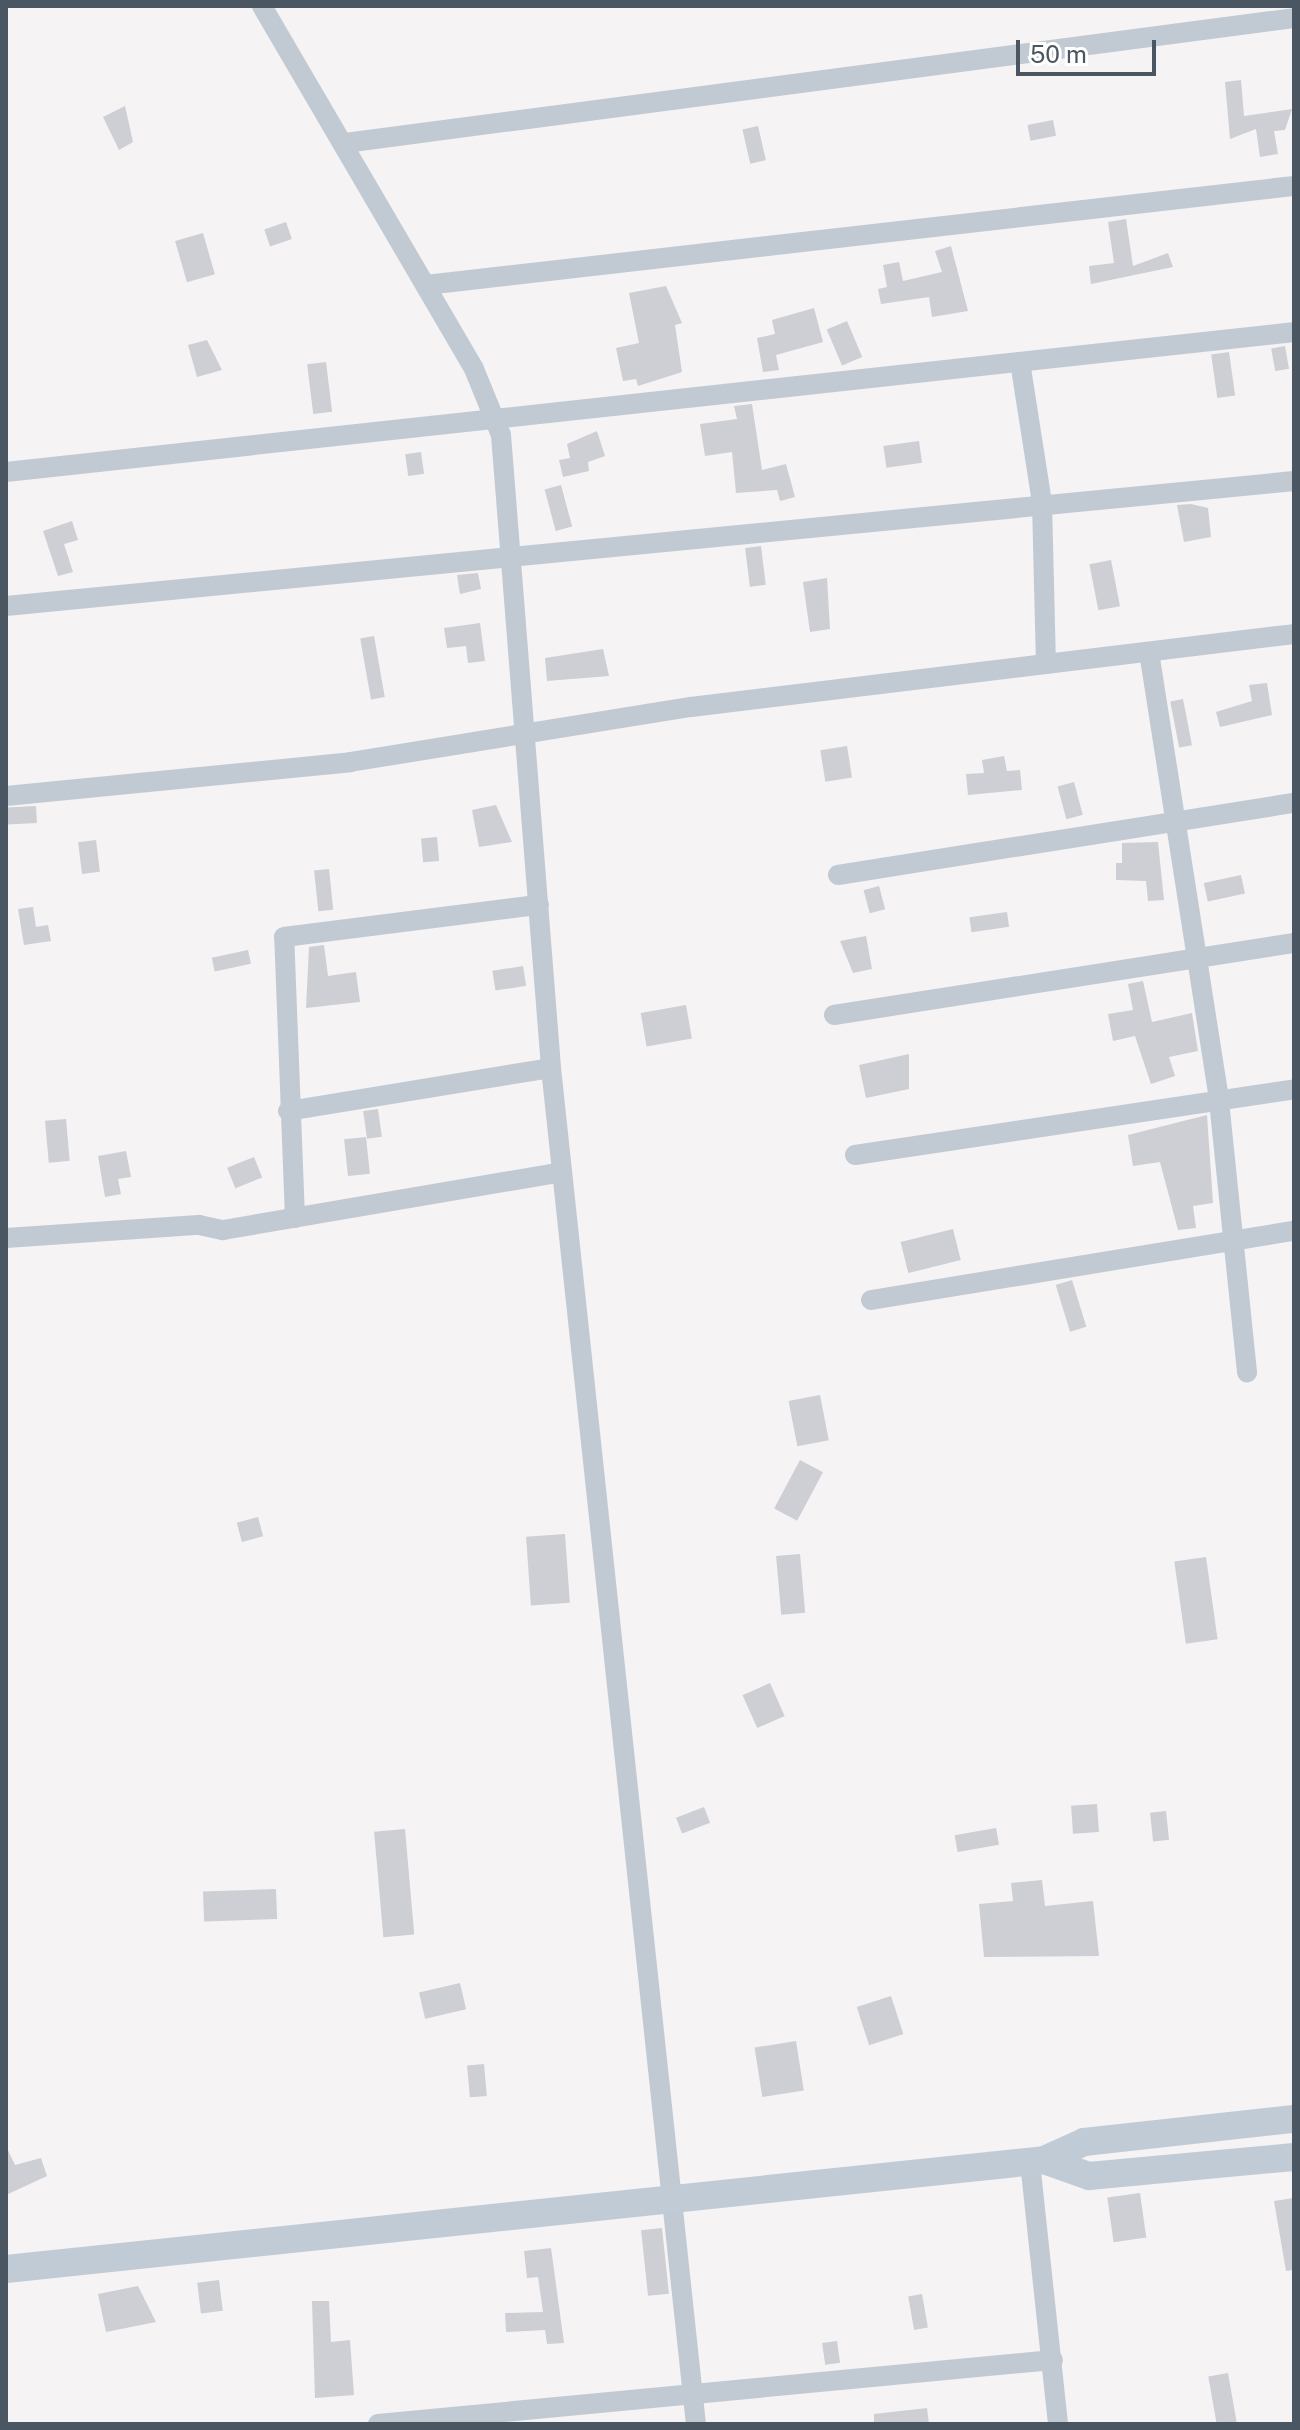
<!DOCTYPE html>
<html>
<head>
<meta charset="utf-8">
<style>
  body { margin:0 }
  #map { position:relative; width:1300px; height:2430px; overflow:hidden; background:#f5f3f3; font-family:"Public Sans",sans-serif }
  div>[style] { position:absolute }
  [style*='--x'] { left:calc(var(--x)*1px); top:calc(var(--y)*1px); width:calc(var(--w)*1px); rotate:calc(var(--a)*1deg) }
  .building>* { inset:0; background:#cdcfd5; transform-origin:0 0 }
  .minor>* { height:20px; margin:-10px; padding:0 10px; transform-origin:10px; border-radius:10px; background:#c1cad2 }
  .secondary>* { height:28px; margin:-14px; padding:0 14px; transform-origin:14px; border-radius:14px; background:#c1cbd6 }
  span { translate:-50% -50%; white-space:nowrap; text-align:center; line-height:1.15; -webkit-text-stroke:6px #fff; paint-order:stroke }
  .frame { position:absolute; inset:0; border:8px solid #4a5661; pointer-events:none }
  .scale { position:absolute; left:1016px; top:40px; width:140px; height:36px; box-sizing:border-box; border:4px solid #4a5661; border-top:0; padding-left:10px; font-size:24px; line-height:28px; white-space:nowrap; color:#4a5661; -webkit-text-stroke:6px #fff; paint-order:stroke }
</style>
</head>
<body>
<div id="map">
  <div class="building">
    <div style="clip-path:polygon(1241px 80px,1244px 116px,1292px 109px,1285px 130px,1274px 131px,1278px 154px,1260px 157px,1256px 129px,1230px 139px,1225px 82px)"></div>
    <div style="clip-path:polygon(125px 106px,133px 142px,119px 150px,103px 117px)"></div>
    <div style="left:1053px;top:120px;width:16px;height:26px;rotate:79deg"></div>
    <div style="left:758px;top:126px;width:35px;height:16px;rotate:77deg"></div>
    <div style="clip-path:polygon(1126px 219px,1133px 266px,1168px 253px,1173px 267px,1091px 284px,1089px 266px,1114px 263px,1108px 222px)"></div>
    <div style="left:286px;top:222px;width:18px;height:23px;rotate:71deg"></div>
    <div style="left:203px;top:233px;width:43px;height:29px;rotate:74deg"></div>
    <div style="clip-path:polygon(951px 246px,968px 311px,932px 317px,929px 297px,881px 304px,878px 289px,887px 287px,883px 265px,899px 262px,903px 281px,942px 272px,935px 251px)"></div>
    <div style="clip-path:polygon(666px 286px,682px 323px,675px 325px,682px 372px,638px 386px,636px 379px,623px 381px,616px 348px,639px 343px,629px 293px)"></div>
    <div style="clip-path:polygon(814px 308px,823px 342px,776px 355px,779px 370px,763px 372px,757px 338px,775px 334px,772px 320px)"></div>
    <div style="left:847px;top:321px;width:39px;height:22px;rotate:67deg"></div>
    <div style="clip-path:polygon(207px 340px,222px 370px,197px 377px,188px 345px)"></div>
    <div style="left:1285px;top:346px;width:23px;height:14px;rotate:80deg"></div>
    <div style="left:1229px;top:352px;width:44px;height:18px;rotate:82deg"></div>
    <div style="left:326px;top:362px;width:50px;height:19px;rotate:83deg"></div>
    <div style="clip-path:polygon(752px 404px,762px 470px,786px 464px,795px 497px,780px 501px,777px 490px,736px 493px,732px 452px,705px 456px,700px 424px,737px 419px,734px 406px)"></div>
    <div style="clip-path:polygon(597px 431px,605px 456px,588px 462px,589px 471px,563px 477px,559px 460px,570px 458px,567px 444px)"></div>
    <div style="left:919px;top:441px;width:22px;height:36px;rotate:82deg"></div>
    <div style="left:421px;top:452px;width:22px;height:16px;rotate:82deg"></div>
    <div style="left:561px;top:485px;width:43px;height:17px;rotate:75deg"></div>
    <div style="clip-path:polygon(1191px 504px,1208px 508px,1211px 537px,1184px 542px,1177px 505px)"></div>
    <div style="clip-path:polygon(72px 521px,78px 540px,64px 544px,73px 572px,58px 576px,43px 531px)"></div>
    <div style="left:761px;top:546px;width:39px;height:16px;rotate:83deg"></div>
    <div style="left:1111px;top:560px;width:47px;height:22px;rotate:79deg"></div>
    <div style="clip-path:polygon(478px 573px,481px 589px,460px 594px,457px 575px)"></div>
    <div style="clip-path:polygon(827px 578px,830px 629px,810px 632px,803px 582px)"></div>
    <div style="clip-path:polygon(480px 623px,485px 661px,468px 663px,466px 646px,447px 648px,444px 628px)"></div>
    <div style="left:374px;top:636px;width:62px;height:14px;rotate:80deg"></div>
    <div style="clip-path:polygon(603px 649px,609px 676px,547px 681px,545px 658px)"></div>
    <div style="clip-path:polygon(1267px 683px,1272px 715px,1220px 727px,1216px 712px,1252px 701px,1249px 685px)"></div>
    <div style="left:1183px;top:699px;width:47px;height:13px;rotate:79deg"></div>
    <div style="left:847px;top:746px;width:32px;height:27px;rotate:81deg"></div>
    <div style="clip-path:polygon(1004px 756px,1007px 771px,1020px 770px,1022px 790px,968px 795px,966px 774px,984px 773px,982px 760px)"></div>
    <div style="left:1074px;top:782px;width:34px;height:17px;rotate:75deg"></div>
    <div style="clip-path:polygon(496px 805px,512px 842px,479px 847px,472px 810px)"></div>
    <div style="left:36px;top:806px;width:17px;height:30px;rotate:87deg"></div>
    <div style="left:437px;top:837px;width:24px;height:16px;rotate:85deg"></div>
    <div style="left:96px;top:840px;width:32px;height:18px;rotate:83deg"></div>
    <div style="clip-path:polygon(1158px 842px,1164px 900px,1148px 901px,1146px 881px,1116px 880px,1116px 863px,1122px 863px,1122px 843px)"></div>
    <div style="left:329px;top:869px;width:41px;height:15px;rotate:84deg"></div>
    <div style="left:1241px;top:875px;width:19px;height:38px;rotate:78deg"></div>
    <div style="left:879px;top:886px;width:24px;height:16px;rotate:75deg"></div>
    <div style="clip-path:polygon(33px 907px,36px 927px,48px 925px,51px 941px,24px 945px,18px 909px)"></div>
    <div style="left:1007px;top:912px;width:15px;height:38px;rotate:82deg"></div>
    <div style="clip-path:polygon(866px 936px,872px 969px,853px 973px,840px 941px)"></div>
    <div style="clip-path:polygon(324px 945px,328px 976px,356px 972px,360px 1002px,306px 1008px,309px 947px)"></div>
    <div style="left:248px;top:950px;width:14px;height:37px;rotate:78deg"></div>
    <div style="left:523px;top:966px;width:20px;height:31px;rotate:81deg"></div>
    <div style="clip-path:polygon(1143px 981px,1152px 1022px,1192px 1013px,1198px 1051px,1169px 1057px,1175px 1076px,1151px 1084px,1135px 1036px,1113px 1041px,1108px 1014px,1133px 1010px,1128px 984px)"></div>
    <div style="left:686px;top:1005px;width:34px;height:46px;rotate:80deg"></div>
    <div style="clip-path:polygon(909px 1054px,909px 1089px,866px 1098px,859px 1065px)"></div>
    <div style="left:378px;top:1109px;width:28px;height:15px;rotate:82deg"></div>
    <div style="clip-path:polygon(1207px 1115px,1213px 1203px,1193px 1206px,1196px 1228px,1178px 1230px,1160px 1162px,1133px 1166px,1128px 1135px)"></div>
    <div style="left:66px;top:1119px;width:42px;height:21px;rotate:85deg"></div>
    <div style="left:366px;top:1137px;width:37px;height:22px;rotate:84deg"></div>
    <div style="clip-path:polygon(126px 1151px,131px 1177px,118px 1179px,121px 1194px,105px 1197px,98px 1156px)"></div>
    <div style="left:254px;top:1157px;width:22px;height:29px;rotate:68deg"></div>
    <div style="left:953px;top:1229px;width:32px;height:54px;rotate:76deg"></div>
    <div style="left:1072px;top:1280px;width:49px;height:17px;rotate:73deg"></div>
    <div style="left:820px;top:1395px;width:46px;height:32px;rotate:79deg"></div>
    <div style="left:800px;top:1460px;width:26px;height:55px;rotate:28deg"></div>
    <div style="left:258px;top:1517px;width:20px;height:22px;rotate:75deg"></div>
    <div style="left:565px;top:1534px;width:69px;height:39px;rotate:86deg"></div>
    <div style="left:800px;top:1554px;width:59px;height:24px;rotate:85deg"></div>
    <div style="left:1206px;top:1557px;width:83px;height:32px;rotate:82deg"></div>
    <div style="left:770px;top:1683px;width:36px;height:30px;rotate:66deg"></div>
    <div style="left:1097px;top:1804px;width:28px;height:26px;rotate:86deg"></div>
    <div style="left:704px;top:1807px;width:17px;height:30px;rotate:69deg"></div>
    <div style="left:1166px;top:1811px;width:29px;height:16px;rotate:84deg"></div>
    <div style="left:996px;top:1828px;width:17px;height:42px;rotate:80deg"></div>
    <div style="left:405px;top:1829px;width:106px;height:31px;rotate:85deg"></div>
    <div style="clip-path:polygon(1042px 1880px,1045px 1906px,1093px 1901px,1099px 1956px,984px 1957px,979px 1904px,1013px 1901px,1011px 1883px)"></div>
    <div style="left:276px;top:1889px;width:30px;height:73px;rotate:88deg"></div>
    <div style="left:460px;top:1983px;width:27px;height:42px;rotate:77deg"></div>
    <div style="left:891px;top:1996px;width:40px;height:36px;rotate:72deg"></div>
    <div style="left:796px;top:2041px;width:50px;height:42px;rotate:81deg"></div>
    <div style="left:484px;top:2064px;width:32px;height:17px;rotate:85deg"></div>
    <div style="clip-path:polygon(6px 2146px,15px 2165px,41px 2158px,47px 2176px,6px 2195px)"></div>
    <div style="left:1140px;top:2193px;width:45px;height:33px;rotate:82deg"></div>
    <div style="clip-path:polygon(1294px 2198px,1294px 2270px,1286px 2271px,1274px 2201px)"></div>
    <div style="left:662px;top:2228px;width:66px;height:21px;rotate:84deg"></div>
    <div style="clip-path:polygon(551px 2248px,564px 2343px,547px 2344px,545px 2330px,506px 2332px,505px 2313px,543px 2312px,538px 2277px,527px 2278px,524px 2251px)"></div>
    <div style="left:219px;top:2280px;width:31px;height:22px;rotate:83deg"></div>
    <div style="clip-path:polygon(138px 2286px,156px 2322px,106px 2332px,98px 2294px)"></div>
    <div style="left:922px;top:2294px;width:34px;height:14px;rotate:80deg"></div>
    <div style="clip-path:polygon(312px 2301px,329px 2301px,331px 2342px,350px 2340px,354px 2395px,315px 2398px)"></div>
    <div style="left:837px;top:2341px;width:22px;height:15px;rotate:82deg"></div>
    <div style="left:1228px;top:2373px;width:52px;height:20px;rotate:80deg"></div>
    <div style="clip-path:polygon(927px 2408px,929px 2424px,874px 2424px,874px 2414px)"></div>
  </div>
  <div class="minor">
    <div style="--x:262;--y:6;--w:420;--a:59.7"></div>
    <div style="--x:474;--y:369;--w:71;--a:67.8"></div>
    <div style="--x:501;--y:435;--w:635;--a:85.48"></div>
    <div style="--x:551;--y:1068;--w:1364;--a:83.9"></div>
    <div style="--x:345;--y:143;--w:957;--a:-7.5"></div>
    <div style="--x:426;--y:285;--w:874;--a:-6.51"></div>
    <div style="--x:1020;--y:362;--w:142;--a:81.1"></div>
    <div style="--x:1042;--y:502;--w:162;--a:88.6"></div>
    <div style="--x:6;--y:472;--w:1296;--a:-6.2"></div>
    <div style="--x:6;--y:606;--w:1294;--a:-5.54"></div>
    <div style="--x:1149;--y:652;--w:454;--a:81.1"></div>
    <div style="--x:1219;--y:1101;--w:273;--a:84.1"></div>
    <div style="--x:6;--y:796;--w:346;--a:-5.6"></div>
    <div style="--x:350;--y:762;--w:345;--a:-9.2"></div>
    <div style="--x:691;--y:707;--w:607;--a:-6.9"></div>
    <div style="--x:838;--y:875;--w:462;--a:-9"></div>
    <div style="--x:834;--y:1015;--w:466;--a:-8.9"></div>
    <div style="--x:288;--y:1111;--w:266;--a:-9.3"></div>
    <div style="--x:855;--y:1155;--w:444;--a:-8.5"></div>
    <div style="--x:295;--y:1218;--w:281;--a:-92.2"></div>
    <div style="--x:284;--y:937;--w:257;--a:-7.2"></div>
    <div style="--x:6;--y:1238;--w:193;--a:-3.9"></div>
    <div style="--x:199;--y:1225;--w:25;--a:12"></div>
    <div style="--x:223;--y:1230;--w:344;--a:-9.7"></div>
    <div style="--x:871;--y:1300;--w:429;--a:-9.3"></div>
    <div style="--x:1030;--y:2162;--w:263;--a:83.9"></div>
    <div style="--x:378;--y:2424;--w:678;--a:-5.42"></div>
  </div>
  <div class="secondary">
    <div style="--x:1044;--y:2160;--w:48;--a:19.6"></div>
    <div style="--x:1089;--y:2176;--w:206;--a:-5.3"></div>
    <div style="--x:6;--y:2269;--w:1044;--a:-5.99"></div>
    <div style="--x:1044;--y:2160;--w:44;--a:-24.2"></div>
    <div style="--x:1084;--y:2142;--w:211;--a:-6.3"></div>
  </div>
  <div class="frame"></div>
  <div class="scale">50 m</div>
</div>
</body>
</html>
